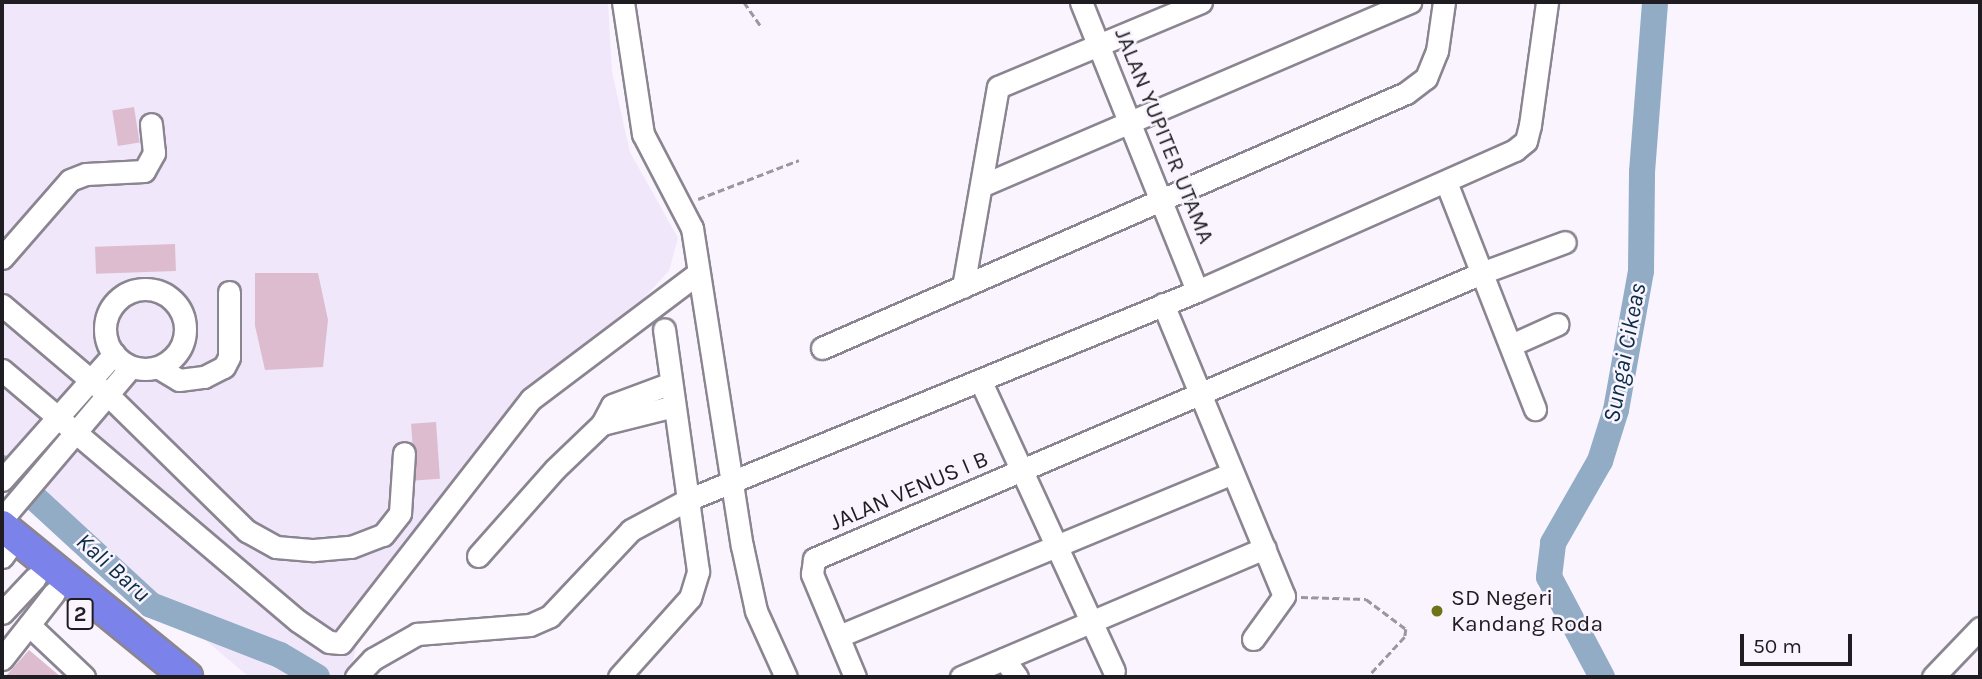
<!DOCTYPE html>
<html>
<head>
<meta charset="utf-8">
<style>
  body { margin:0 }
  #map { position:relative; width:1982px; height:679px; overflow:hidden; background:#f9f4fe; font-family:Karla,sans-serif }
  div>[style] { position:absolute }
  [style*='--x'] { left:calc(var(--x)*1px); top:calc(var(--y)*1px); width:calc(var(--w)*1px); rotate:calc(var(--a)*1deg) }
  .built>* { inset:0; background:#f1e7fa }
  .river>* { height:26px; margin:-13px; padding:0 13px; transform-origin:13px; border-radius:13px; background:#91acc4 }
  .building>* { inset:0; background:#debcd0; transform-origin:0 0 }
  .path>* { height:2.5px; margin-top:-1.25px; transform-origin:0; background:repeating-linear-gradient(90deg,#9b979f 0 7px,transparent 0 10.5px) }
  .roads { filter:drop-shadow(2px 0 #8b8591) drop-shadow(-2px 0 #8b8591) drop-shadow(0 2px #8b8591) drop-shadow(0 -2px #8b8591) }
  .minor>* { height:21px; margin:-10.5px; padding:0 10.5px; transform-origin:10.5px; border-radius:10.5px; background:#fff }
  .minor>.ring { margin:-10.5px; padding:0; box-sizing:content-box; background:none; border:21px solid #fff; border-radius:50% }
  .highway>* { height:30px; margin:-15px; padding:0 15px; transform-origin:15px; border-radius:15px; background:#7b83ea }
  .dots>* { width:19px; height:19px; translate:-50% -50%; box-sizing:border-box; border:4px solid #f9f4fe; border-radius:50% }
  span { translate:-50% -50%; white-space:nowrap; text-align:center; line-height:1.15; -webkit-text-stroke:5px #f9f4fe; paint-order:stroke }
  .shield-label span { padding:2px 5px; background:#f9f4fe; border:2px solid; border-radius:5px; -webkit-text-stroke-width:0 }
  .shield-label { font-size:21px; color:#201d22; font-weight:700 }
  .street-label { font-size:23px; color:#201d22 }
  .poi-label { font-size:23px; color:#201d22 }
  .left { translate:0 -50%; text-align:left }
  .water-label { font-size:24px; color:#0a2d46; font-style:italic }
  .frame { position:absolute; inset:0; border:4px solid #201d22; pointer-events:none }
  .scale { position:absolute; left:1740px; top:634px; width:112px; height:32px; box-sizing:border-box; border:4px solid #201d22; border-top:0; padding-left:9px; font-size:21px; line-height:24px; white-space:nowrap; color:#201d22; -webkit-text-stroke:5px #f9f4fe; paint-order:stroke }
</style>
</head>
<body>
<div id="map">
  <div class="built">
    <div style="clip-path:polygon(2px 2px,608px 2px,612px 72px,630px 152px,678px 238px,669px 271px,640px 302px,529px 388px,364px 620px,351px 667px,342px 677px,249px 677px,2px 467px)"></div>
  </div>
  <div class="river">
    <div style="--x:2;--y:468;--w:202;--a:42.6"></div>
    <div style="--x:151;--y:605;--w:138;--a:21.2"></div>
    <div style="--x:280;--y:655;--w:43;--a:30.7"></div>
    <div style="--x:1602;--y:677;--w:113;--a:-117.9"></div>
    <div style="--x:1549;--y:577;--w:34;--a:-83"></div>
    <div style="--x:1553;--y:543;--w:95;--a:-60.2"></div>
    <div style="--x:1600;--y:461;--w:53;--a:-72.6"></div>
    <div style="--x:1616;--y:410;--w:141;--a:-79.8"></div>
    <div style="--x:1641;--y:271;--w:99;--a:-89.4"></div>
    <div style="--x:1642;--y:172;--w:170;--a:-85.6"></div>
  </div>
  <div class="building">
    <div style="left:134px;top:107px;width:36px;height:22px;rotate:81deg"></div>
    <div style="left:175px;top:244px;width:27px;height:80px;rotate:88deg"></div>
    <div style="clip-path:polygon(255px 273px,318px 273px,328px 320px,323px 367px,265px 370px,255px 326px)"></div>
    <div style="left:436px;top:422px;width:57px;height:25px;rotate:86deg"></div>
    <div style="clip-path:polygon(29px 650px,61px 677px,5px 677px)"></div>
  </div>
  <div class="path">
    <div style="--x:744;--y:2;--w:29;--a:55"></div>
    <div style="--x:698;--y:199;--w:108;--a:-21.1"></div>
    <div style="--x:1301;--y:597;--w:65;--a:1.8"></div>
    <div style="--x:1366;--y:599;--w:50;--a:36.9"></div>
    <div style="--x:1406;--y:629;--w:8;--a:97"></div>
    <div style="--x:1405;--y:637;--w:54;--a:132.8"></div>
  </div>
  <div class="roads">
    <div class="minor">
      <div style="--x:623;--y:2;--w:134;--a:81.4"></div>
      <div style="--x:643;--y:134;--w:106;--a:62.5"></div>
      <div style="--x:692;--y:228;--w:322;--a:81.1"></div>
      <div style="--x:742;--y:546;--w:66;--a:77.8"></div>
      <div style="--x:756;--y:611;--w:72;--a:65.6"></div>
      <div style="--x:1081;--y:2;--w:311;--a:68.1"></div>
      <div style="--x:1446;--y:182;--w:244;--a:68.6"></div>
      <div style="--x:983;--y:185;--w:465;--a:-23.2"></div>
      <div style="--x:2;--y:258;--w:103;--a:-48.9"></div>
      <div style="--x:70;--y:180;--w:17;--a:-21"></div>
      <div style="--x:86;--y:174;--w:58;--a:-3"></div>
      <div style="--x:144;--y:171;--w:21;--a:-61"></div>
      <div style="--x:154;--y:153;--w:29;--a:-96"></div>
      <div style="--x:963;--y:287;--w:203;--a:-80.1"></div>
      <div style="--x:998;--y:87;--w:220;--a:-22.7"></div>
      <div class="ring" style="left:105px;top:289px;width:59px;height:59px"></div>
      <div style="--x:1163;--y:304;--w:316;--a:67.5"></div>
      <div style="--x:1284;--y:596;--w:53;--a:125.8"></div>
      <div style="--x:2;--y:305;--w:138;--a:40.3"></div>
      <div style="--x:107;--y:394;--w:196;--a:44.4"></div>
      <div style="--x:247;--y:531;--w:33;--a:29"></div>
      <div style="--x:276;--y:547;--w:38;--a:5"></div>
      <div style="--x:314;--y:550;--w:37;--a:-5"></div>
      <div style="--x:351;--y:547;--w:34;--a:-21"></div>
      <div style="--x:383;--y:535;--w:28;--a:-52"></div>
      <div style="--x:400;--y:513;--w:60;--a:-86.2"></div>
      <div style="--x:1511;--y:345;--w:51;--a:-24.1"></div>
      <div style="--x:822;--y:348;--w:637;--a:-23.59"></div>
      <div style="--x:1406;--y:93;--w:25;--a:-37"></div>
      <div style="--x:1426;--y:78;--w:29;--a:-68"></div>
      <div style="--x:1437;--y:51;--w:49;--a:-81.9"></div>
      <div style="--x:159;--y:368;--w:23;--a:31"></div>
      <div style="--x:179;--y:380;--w:25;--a:-7"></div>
      <div style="--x:204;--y:377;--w:22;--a:-27"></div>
      <div style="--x:224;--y:367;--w:11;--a:-63"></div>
      <div style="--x:229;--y:357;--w:65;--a:-90"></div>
      <div style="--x:2;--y:370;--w:388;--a:40.3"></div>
      <div style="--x:298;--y:621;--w:37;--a:34"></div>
      <div style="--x:329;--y:642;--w:12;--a:5"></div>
      <div style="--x:341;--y:643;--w:309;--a:-52.1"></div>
      <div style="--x:531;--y:399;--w:209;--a:-37"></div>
      <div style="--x:981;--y:382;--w:318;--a:65.3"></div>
      <div style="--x:602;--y:424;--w:74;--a:-14"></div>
      <div style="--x:2;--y:480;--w:169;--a:-48.4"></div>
      <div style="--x:2;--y:519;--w:198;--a:-49.7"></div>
      <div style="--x:478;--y:556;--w:116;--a:-48.5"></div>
      <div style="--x:555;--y:469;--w:65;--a:-43.8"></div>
      <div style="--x:602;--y:424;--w:21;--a:-62"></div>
      <div style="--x:612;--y:405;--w:63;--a:-20.4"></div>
      <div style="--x:2;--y:557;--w:24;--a:-54"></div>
      <div style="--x:2;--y:613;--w:48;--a:-46.7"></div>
      <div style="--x:29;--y:625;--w:76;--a:43.4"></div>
      <div style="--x:839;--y:636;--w:426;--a:-22.5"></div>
      <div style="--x:2;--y:659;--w:84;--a:-51.8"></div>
      <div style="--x:1004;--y:659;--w:22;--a:54"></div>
      <div style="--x:356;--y:677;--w:25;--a:-47"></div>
      <div style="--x:373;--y:659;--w:51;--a:-29.6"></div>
      <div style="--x:417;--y:634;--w:113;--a:-4.6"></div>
      <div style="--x:530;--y:625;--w:22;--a:-24"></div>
      <div style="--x:550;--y:616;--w:118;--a:-46.7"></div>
      <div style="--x:631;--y:530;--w:61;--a:-28.2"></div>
      <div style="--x:685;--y:501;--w:553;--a:-22.3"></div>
      <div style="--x:1197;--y:291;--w:348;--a:-23.9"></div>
      <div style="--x:1515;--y:150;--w:14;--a:-39"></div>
      <div style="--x:1526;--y:141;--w:16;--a:-76"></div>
      <div style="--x:1530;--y:125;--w:124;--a:-82.1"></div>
      <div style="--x:619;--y:677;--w:106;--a:-48.1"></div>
      <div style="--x:690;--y:598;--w:28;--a:-73"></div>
      <div style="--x:698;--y:571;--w:244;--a:-98"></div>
      <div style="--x:855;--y:677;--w:112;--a:-112.7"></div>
      <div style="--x:812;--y:574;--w:15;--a:-82"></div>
      <div style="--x:814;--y:559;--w:729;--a:-23.19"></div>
      <div style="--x:1484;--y:272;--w:86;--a:-20.3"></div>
      <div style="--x:961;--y:677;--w:330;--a:-23"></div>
      <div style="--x:1933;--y:677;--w:68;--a:-46.2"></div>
    </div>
    <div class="highway">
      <div style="--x:2;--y:526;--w:239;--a:39.2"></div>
    </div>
  </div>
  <div class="dots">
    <div style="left:1437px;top:611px;background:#6f7217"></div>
  </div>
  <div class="shield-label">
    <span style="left:80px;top:614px">2</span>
  </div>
  <div class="street-label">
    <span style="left:1164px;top:136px;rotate:68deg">JALAN YUPITER UTAMA</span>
    <span style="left:909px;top:491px;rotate:-23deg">JALAN VENUS I B</span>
  </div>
  <div class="poi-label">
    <span class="left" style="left:1451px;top:611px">SD Negeri<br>Kandang Roda</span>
  </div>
  <div class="water-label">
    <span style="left:1625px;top:353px;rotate:-79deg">Sungai Cikeas</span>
    <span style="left:113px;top:568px;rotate:42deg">Kali Baru</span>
  </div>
  <div class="frame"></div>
  <div class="scale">50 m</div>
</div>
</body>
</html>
